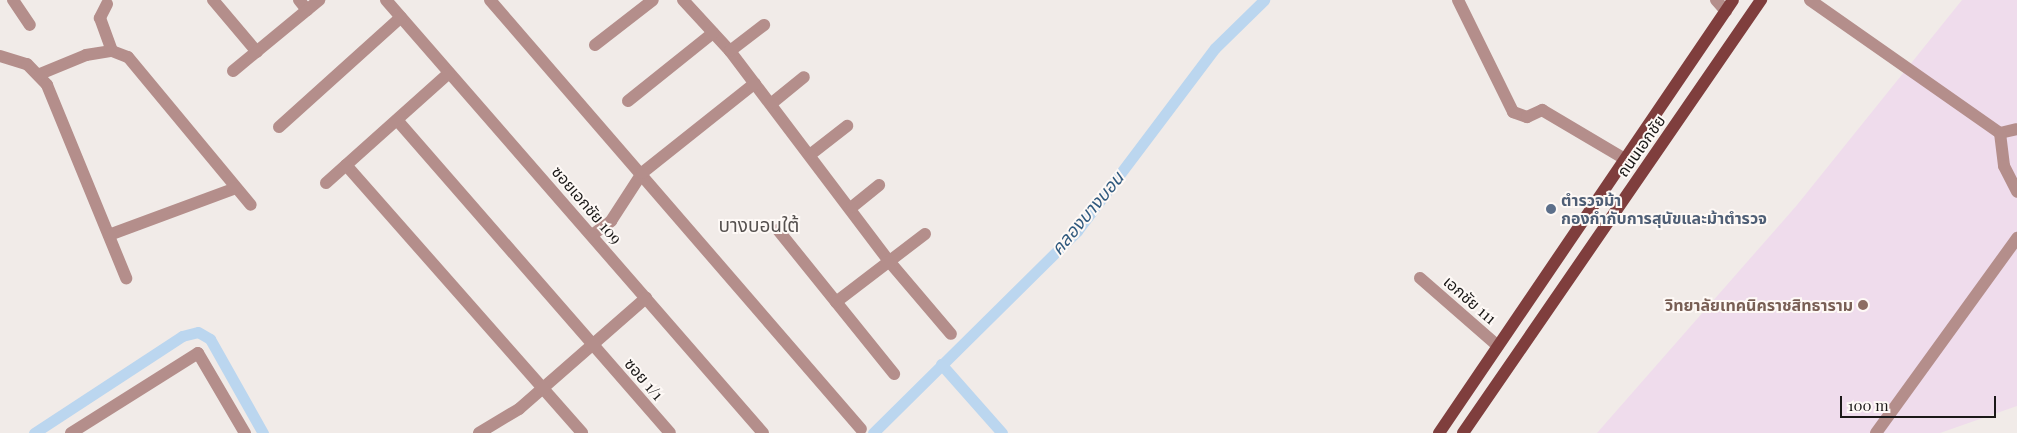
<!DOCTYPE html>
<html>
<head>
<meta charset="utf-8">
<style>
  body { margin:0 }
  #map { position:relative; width:2017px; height:433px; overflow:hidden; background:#f1ebe8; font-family:"Playfair Display","Noto Sans Thai",serif }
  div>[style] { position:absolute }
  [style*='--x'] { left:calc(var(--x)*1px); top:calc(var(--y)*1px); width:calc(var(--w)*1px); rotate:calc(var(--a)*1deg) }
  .education>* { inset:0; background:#efdcec }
  .canal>* { height:11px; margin:-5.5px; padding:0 5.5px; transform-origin:5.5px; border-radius:5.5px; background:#bbd6ef }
  .minor>* { height:12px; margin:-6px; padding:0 6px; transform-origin:6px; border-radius:6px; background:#b48e8b }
  .major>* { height:12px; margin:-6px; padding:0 6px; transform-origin:6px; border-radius:6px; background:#7f3e3d }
  .dots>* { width:14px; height:14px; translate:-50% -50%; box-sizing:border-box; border:2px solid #fef9f6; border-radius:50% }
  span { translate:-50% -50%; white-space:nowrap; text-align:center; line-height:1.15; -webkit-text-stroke:4px #fef9f6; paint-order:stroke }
  .street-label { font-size:16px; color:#1b1918 }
  .service-label { font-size:16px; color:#4e5e75; font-weight:700 }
  .left { translate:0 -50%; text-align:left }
  .education-label { font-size:16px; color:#785e54; font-weight:700 }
  .right { translate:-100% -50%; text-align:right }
  .water-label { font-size:18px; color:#315a7e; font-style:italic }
  .quarter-label { font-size:19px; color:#55504e }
  .scale { position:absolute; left:1840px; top:396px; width:156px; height:22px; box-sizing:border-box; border:2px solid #1b1918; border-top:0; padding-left:6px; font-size:15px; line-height:18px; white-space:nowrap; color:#1b1918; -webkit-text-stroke:4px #fef9f6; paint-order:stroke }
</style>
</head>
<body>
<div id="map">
  <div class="education">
    <div style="clip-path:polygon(1962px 0,2017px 0,2017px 406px,1940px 433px,1597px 433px,1797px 205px)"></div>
  </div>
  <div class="canal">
    <div style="--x:941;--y:364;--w:92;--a:48.5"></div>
    <div style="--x:34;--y:433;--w:177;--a:-33.2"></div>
    <div style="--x:182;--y:336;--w:16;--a:-14"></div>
    <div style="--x:198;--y:332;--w:14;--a:30"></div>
    <div style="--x:210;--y:339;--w:108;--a:60.6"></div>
    <div style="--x:873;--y:433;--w:287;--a:-44.7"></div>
    <div style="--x:1077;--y:231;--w:229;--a:-53"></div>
    <div style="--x:1215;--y:48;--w:69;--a:-44.4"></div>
  </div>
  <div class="minor">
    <div style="--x:13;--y:0;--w:30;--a:56"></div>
    <div style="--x:213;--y:0;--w:68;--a:49.8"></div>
    <div style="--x:299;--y:0;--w:13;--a:51"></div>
    <div style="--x:386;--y:0;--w:574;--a:48.95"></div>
    <div style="--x:490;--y:0;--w:567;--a:49.15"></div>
    <div style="--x:683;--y:0;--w:69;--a:47.3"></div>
    <div style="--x:730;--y:51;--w:262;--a:52.9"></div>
    <div style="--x:888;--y:260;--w:97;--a:49.6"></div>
    <div style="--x:1458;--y:0;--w:125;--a:63.8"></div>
    <div style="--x:1513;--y:112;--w:15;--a:20"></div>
    <div style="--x:1527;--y:117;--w:17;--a:-25"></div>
    <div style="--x:1542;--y:110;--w:96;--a:30.6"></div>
    <div style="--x:1716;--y:0;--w:15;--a:48"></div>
    <div style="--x:1810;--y:0;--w:232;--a:35"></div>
    <div style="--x:2000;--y:133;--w:17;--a:-13"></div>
    <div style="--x:107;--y:4;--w:16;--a:117"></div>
    <div style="--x:100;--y:18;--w:35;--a:70"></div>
    <div style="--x:595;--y:45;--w:73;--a:-37.8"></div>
    <div style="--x:730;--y:51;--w:43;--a:-37.4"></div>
    <div style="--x:0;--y:56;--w:28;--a:17"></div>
    <div style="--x:27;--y:64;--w:29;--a:46"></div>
    <div style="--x:47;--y:85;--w:209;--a:67.7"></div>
    <div style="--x:233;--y:71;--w:112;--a:-39.5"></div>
    <div style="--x:40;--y:74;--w:50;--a:-22.4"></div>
    <div style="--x:86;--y:55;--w:26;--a:-9"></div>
    <div style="--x:112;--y:51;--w:17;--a:21"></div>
    <div style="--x:128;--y:57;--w:192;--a:50.3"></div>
    <div style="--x:628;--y:101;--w:109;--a:-38.7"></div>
    <div style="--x:772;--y:103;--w:41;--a:-39.1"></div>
    <div style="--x:397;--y:120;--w:415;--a:48.9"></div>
    <div style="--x:279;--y:127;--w:164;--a:-42"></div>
    <div style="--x:2000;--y:133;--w:33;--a:83"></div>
    <div style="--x:2004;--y:166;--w:29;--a:63"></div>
    <div style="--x:811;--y:154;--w:46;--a:-37.9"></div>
    <div style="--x:346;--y:165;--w:357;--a:48.6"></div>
    <div style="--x:326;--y:183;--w:165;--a:-41.8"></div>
    <div style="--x:852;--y:207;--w:35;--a:-39"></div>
    <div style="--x:778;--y:230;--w:185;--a:51.1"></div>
    <div style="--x:109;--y:235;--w:135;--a:-20.3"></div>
    <div style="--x:592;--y:235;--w:24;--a:-36"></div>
    <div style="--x:611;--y:221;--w:57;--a:-57.1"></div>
    <div style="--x:642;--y:173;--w:144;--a:-38.5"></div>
    <div style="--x:1420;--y:278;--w:103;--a:41.1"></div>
    <div style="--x:836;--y:302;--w:112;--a:-37.4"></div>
    <div style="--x:71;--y:433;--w:150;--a:-32.2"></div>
    <div style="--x:198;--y:353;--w:93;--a:59.6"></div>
    <div style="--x:479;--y:433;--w:47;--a:-31"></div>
    <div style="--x:519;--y:409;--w:169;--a:-41.2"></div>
    <div style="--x:1876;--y:433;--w:241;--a:-54.1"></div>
  </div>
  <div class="major">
    <div style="--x:1439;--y:433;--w:523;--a:-55.82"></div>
    <div style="--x:1463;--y:433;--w:526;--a:-55.46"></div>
  </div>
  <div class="dots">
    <div style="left:1551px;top:209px;background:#5c6f8a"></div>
    <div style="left:1863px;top:305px;background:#8d6e63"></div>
  </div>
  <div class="street-label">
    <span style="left:1641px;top:146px;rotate:-55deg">ถนนเอกชัย</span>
    <span style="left:587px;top:205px;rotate:49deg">ซอยเอกชัย 109</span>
    <span style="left:1470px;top:300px;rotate:41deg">เอกชัย 111</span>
    <span style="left:644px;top:379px;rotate:49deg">ซอย 1/1</span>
  </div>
  <div class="service-label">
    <span class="left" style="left:1561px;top:209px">ตำรวจม้า<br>กองกำกับการสุนัขและม้าตำรวจ</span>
  </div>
  <div class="education-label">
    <span class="right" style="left:1853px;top:305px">วิทยาลัยเทคนิคราชสิทธาราม</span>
  </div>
  <div class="water-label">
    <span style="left:1087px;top:213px;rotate:-50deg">คลองบางบอน</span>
  </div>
  <div class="quarter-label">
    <span style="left:759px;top:225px">บางบอนใต้</span>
  </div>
  <div class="scale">100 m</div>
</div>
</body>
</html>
